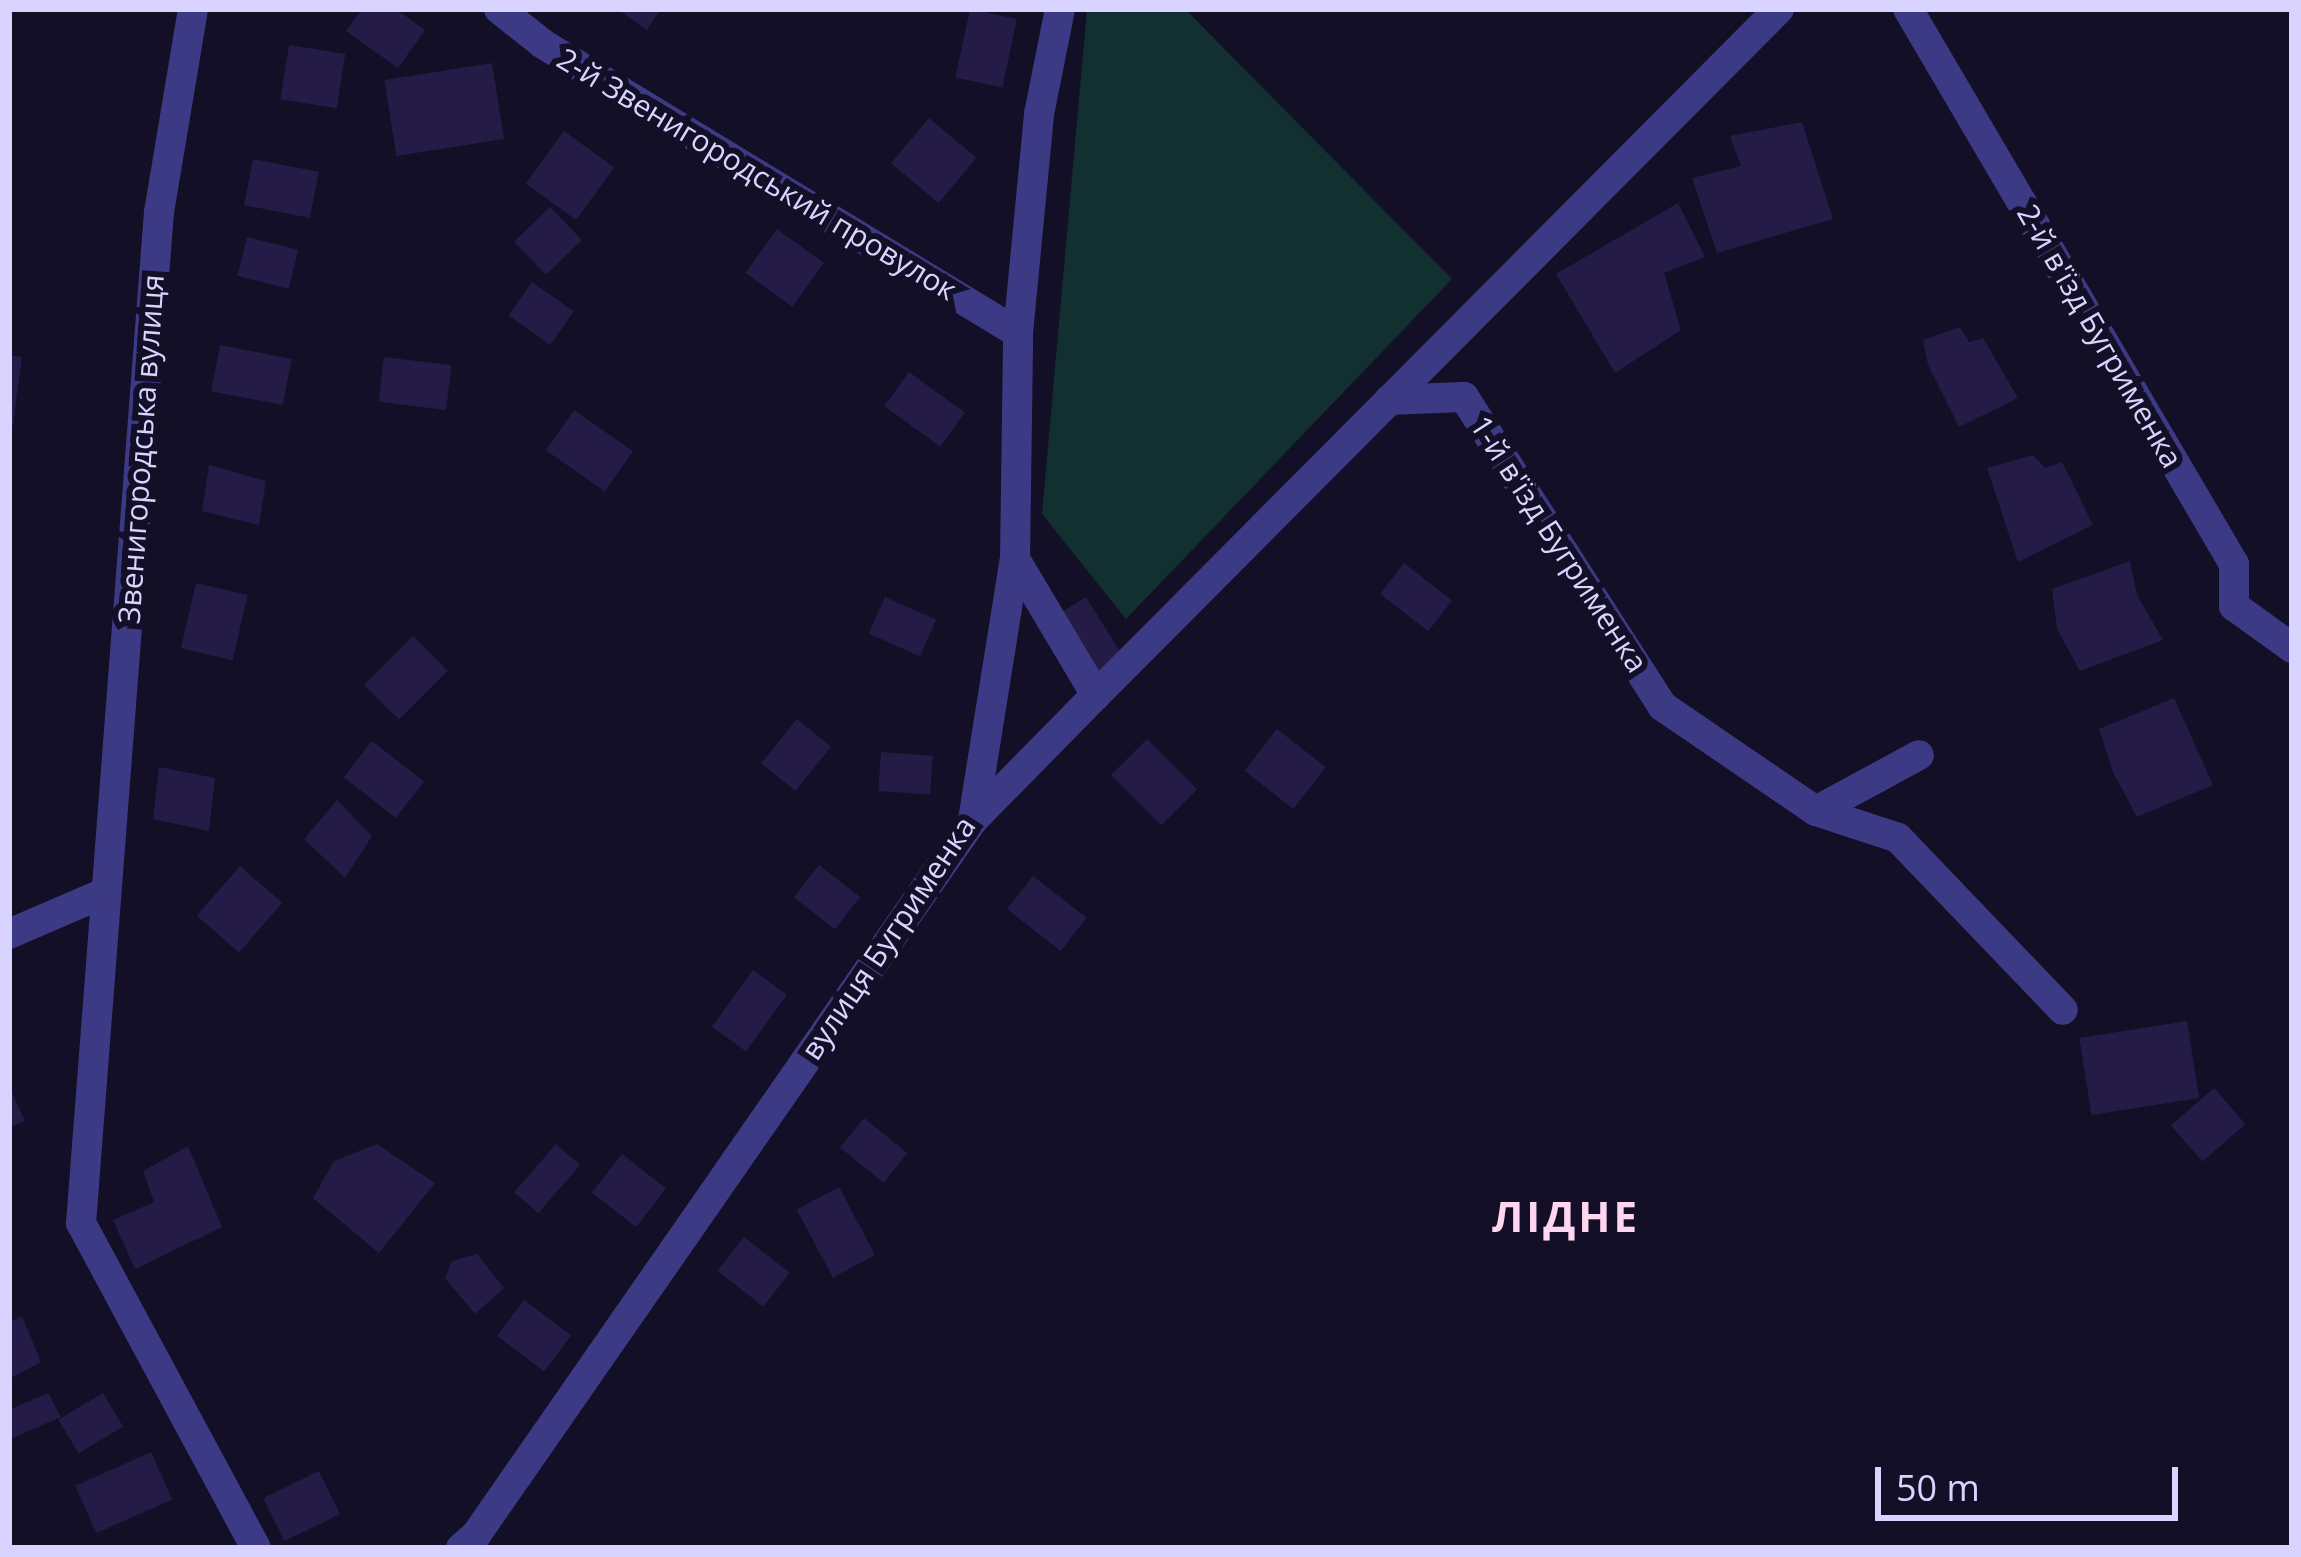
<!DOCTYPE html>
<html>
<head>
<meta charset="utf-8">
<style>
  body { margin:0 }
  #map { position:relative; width:2301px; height:1557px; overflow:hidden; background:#130f26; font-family:"Open Sans",sans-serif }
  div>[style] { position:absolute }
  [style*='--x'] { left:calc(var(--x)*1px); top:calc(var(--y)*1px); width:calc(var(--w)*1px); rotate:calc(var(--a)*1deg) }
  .green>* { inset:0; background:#12302f }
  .building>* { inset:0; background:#241b47; transform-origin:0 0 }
  .minor>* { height:30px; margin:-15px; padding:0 15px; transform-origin:15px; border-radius:15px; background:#3d3a85 }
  span { translate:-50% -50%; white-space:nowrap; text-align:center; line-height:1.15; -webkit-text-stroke:12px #130f26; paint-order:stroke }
  .street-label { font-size:30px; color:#d9d4ff }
  .district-label { font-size:42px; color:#ffd6f0; font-weight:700; letter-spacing:3px }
  .frame { position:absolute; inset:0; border:12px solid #d9d4ff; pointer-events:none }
  .scale { position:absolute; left:1875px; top:1467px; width:303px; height:54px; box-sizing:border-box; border:6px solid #d9d4ff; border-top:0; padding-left:15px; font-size:36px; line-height:42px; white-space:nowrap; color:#d9d4ff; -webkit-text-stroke:9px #130f26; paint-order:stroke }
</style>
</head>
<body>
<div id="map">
  <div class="green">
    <div style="clip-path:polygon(1087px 9px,1185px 9px,1452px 279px,1126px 619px,1042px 514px)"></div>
  </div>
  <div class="building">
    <div style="clip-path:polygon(362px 9px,396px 9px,425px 30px,398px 68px,346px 31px)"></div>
    <div style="clip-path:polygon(617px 9px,661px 9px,647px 30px)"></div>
    <div style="left:970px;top:9px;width:48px;height:70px;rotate:12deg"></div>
    <div style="left:289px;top:45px;width:57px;height:55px;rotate:9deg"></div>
    <div style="left:492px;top:63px;width:77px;height:109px;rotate:81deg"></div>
    <div style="left:929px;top:118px;width:62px;height:59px;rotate:40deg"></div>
    <div style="clip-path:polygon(1802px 122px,1833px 219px,1717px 253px,1692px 178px,1741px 166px,1730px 136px)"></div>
    <div style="left:564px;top:131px;width:62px;height:65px;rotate:36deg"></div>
    <div style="left:253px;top:159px;width:67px;height:47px;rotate:11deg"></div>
    <div style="clip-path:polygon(1678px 203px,1705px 257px,1664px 273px,1681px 330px,1615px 373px,1556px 274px)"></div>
    <div style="left:550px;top:207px;width:46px;height:50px;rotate:46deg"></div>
    <div style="left:777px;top:229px;width:58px;height:54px;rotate:36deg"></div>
    <div style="left:247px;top:237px;width:53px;height:40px;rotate:14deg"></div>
    <div style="left:532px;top:282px;width:51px;height:41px;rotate:35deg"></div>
    <div style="clip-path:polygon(1960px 327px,1969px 342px,1983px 338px,2018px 398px,1959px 427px,1928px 365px,1923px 340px)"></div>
    <div style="left:220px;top:345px;width:73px;height:47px;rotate:11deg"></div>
    <div style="clip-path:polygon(9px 355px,22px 357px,12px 432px,9px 432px)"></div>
    <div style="left:384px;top:357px;width:68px;height:45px;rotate:7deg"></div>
    <div style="left:909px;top:372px;width:69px;height:42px;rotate:36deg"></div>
    <div style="left:574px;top:410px;width:72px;height:49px;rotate:35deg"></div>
    <div style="clip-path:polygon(2033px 455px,2045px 468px,2062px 462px,2093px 525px,2018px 562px,1987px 468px)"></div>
    <div style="clip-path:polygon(209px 465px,266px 481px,259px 525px,202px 511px)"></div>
    <div style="clip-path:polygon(2130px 561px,2137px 595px,2163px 640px,2080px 671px,2057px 629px,2052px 589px)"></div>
    <div style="left:1404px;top:563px;width:61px;height:39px;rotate:38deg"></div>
    <div style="left:196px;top:583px;width:53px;height:67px;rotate:13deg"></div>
    <div style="left:885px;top:597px;width:56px;height:40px;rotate:24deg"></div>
    <div style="left:1086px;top:597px;width:70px;height:31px;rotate:58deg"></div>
    <div style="left:413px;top:636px;width:49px;height:69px;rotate:45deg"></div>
    <div style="clip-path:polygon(2174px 698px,2213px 785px,2137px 817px,2113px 772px,2099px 729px)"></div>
    <div style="left:797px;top:719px;width:44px;height:57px;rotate:39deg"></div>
    <div style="left:1277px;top:729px;width:62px;height:53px;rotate:38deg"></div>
    <div style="left:1147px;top:739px;width:71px;height:51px;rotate:45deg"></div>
    <div style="left:372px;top:741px;width:66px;height:46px;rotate:38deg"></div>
    <div style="left:881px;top:752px;width:52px;height:39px;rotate:4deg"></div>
    <div style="clip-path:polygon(159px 767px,215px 778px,209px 831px,153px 819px)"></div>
    <div style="clip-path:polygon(337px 800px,372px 836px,345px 878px,304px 839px)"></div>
    <div style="left:819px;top:865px;width:52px;height:41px;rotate:38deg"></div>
    <div style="left:240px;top:866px;width:56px;height:66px;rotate:41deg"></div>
    <div style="left:1033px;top:876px;width:68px;height:42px;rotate:38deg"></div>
    <div style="left:753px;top:970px;width:42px;height:70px;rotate:36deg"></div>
    <div style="left:2187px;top:1021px;width:78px;height:109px;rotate:81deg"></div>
    <div style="clip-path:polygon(9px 1086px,25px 1121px,9px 1127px)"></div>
    <div style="left:2214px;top:1088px;width:48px;height:57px;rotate:49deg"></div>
    <div style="left:864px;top:1118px;width:56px;height:38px;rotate:39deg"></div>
    <div style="clip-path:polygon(377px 1144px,435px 1183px,379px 1253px,313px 1198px,334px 1161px)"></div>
    <div style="left:556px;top:1144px;width:32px;height:64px;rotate:41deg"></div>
    <div style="clip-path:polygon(188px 1146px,222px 1227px,135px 1269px,113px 1220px,154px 1202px,143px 1171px)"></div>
    <div style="left:622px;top:1154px;width:56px;height:49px;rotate:38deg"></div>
    <div style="left:839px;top:1187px;width:77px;height:48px;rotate:62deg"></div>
    <div style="left:744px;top:1237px;width:58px;height:43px;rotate:38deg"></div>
    <div style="clip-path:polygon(477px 1254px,504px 1288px,475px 1314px,445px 1278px,452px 1261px)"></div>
    <div style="left:524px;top:1300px;width:59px;height:45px;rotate:37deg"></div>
    <div style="clip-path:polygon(22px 1316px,41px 1362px,9px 1379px,9px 1323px)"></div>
    <div style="clip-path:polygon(48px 1393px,61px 1417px,12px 1438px,9px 1410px)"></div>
    <div style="left:103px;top:1393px;width:39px;height:52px;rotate:59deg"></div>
    <div style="left:151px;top:1452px;width:52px;height:83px;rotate:66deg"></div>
    <div style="left:319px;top:1471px;width:48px;height:62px;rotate:64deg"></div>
  </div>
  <div class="minor">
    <div style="--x:193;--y:9;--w:206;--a:99.5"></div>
    <div style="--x:159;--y:212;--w:1014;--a:94.41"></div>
    <div style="--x:81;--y:1223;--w:369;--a:61.7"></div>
    <div style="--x:499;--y:9;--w:56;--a:38.5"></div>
    <div style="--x:543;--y:44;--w:556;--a:31.32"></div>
    <div style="--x:1908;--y:9;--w:644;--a:59.57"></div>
    <div style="--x:2234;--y:564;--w:42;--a:90"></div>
    <div style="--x:2234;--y:606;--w:72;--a:35.9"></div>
    <div style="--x:1389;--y:400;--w:75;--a:-2.3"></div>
    <div style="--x:1464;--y:397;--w:367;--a:57.3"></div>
    <div style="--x:1662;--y:706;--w:186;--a:34.3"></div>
    <div style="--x:1816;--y:811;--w:117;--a:-28.5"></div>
    <div style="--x:1096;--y:695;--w:968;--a:-45.13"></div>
    <div style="--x:1816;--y:811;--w:86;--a:18.2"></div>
    <div style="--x:1898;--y:838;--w:238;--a:46.2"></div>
    <div style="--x:973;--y:820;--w:175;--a:-45.5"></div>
    <div style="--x:1096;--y:695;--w:158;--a:-120.8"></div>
    <div style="--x:9;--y:934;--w:106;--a:-23.4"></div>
    <div style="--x:461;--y:1548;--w:20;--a:-41"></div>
    <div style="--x:476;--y:1535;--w:871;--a:-55.2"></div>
    <div style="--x:973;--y:820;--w:264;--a:-80.9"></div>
    <div style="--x:1015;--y:559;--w:226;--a:-89.2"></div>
    <div style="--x:1018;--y:333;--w:220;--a:-84.5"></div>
    <div style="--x:1039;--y:114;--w:107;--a:-78.7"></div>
  </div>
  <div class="street-label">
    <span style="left:757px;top:174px;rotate:31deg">2-й Звенигородський провулок</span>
    <span style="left:2100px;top:336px;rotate:60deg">2-й в'їзд Бугрименка</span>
    <span style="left:141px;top:449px;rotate:-86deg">Звенигородська вулиця</span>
    <span style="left:1559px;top:544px;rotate:57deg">1-й в'їзд Бугрименка</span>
    <span style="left:888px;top:938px;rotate:-56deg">вулиця Бугрименка</span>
  </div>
  <div class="district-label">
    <span style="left:1566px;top:1216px">ЛІДНЕ</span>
  </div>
  <div class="frame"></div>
  <div class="scale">50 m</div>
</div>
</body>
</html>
